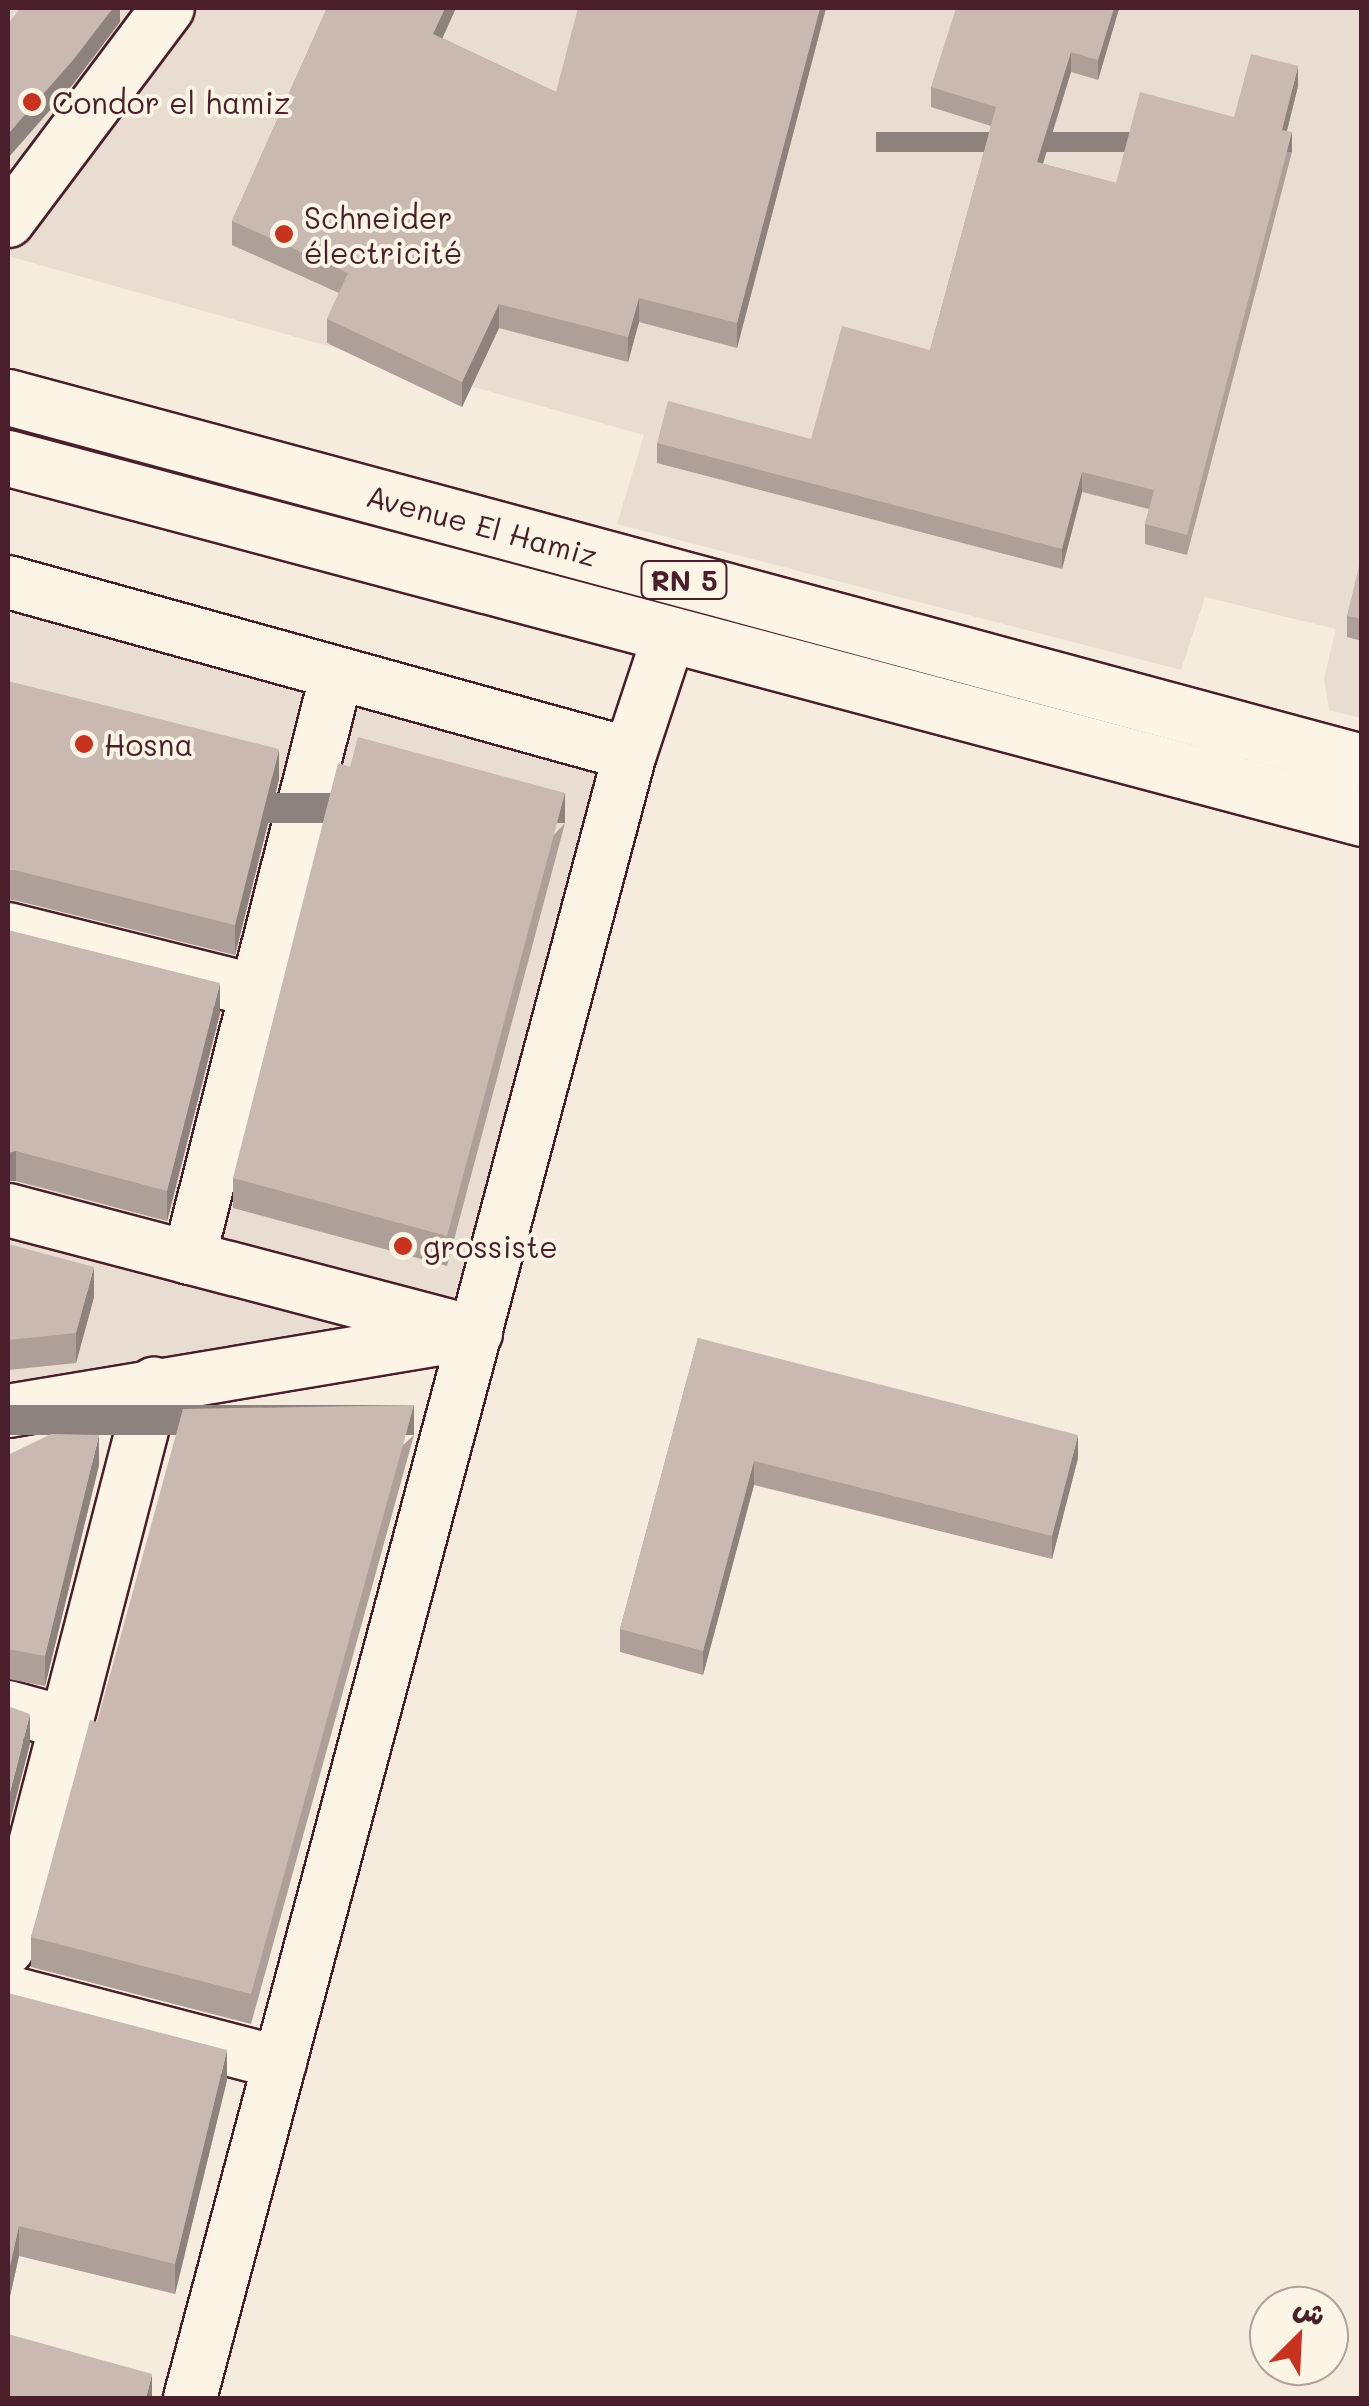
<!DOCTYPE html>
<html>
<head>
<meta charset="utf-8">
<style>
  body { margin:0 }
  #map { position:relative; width:1369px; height:2406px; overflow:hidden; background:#f5ecde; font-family:Mali,"Playpen Sans Arabic",sans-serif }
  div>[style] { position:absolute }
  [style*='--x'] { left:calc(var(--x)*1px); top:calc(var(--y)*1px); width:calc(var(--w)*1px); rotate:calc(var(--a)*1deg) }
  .built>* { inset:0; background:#e8ddd0 }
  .roads { filter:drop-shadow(2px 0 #4a1f2b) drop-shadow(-2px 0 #4a1f2b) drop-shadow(0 2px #4a1f2b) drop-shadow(0 -2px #4a1f2b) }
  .minor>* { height:52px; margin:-26px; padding:0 26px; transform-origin:26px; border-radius:26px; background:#fcf5e5 }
  .highway>* { height:55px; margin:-27.5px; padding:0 27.5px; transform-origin:27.5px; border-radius:27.5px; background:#fcf5e5 }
  .wall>* { inset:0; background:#ae9f98 }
  .shaded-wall>* { inset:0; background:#8d827c; transform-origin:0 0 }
  .building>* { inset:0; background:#cab9b1 }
  .dots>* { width:28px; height:28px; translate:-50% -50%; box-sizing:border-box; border:5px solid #fcf5e5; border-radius:50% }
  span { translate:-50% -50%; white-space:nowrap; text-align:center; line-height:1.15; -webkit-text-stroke:8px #fcf5e5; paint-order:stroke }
  .shield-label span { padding:2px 8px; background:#fcf5e5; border:2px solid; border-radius:8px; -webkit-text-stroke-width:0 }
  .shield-label { font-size:28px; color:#4a1f2b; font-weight:700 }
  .poi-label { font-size:30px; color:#4a1f2b }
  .left { translate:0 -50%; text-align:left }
  .street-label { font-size:30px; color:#4a1f2b }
  .frame { position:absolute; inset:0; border:10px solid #4a1f2b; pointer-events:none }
  .north { position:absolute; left:1249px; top:2286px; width:100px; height:100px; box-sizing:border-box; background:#fcf5e5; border:2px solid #b59f9b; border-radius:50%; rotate:24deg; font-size:28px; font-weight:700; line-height:40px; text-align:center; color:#4a1f2b }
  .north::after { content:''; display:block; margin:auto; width:35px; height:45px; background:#c8321e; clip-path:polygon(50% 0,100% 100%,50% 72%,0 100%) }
</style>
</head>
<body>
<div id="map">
  <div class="built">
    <div style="clip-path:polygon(8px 8px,1361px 8px,1361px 718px,1329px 710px,1324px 678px,1336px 629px,1205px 597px,1181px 670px,617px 524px,644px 435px,8px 256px)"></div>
    <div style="clip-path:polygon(8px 595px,630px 754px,476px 1333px,8px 1406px)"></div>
  </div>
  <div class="roads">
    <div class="minor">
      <div style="--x:8;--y:221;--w:266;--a:-53.1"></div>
      <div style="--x:8;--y:582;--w:645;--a:15.46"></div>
      <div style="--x:8;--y:929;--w:256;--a:14"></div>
      <div style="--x:8;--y:1210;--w:484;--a:14.7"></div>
      <div style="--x:189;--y:1258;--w:603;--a:-75.8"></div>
      <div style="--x:8;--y:1411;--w:453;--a:-9.5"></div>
      <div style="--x:8;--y:1707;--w:60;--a:15.4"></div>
      <div style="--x:8;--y:1948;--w:583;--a:-75.49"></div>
      <div style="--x:8;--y:1992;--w:281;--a:14.6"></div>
      <div style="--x:190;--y:2398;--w:1702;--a:-75.02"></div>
      <div style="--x:630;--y:754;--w:127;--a:-71.7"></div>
    </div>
    <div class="highway">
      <div style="--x:8;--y:397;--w:1402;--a:15.09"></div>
      <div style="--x:8;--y:458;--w:1401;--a:14.89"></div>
    </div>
  </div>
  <div class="wall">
    <div style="clip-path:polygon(327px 8px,456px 8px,442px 38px,556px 92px,826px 8px,737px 348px,639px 322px,628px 362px,499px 328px,462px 407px,327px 343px,327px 319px,339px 293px,232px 245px,232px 221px)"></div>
    <div style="clip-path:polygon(1119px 8px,1098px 80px,1071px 72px,1043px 164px,1116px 183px,1234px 117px,1298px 86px,1287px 131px,1292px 152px,1187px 555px,1145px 544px,1145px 524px,1149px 509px,1082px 492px,1062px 569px,657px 463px,657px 443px,811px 439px,930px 350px,991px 126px,931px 107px,931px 87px)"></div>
    <div style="clip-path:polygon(1362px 563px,1362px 641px,1347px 637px,1347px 616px)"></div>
    <div style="clip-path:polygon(8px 681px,279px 779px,235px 955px,14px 900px,8px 900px)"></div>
    <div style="clip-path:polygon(565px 823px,447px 1266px,233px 1208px,233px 1178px)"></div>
    <div style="clip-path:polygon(8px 930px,220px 1013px,167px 1221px,16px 1181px)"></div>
    <div style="clip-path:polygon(8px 1244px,94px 1297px,76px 1363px,8px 1370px)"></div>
    <div style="clip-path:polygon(698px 1338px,1078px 1458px,1052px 1559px,754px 1485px,703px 1675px,620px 1652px,620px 1629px)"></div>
    <div style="clip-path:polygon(414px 1435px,251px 2024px,31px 1967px,31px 1937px,97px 1722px)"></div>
    <div style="clip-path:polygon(8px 1455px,99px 1465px,45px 1686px,8px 1679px)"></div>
    <div style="clip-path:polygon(8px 1993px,227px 2080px,175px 2294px,19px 2256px,8px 2305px)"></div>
  </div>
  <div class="shaded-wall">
    <div style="clip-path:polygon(113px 8px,120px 8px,120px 22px,74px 83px,8px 158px,8px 134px)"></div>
    <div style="clip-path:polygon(445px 8px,456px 8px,433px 59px,433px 34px)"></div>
    <div style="clip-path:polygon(820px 8px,826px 8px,737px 348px,737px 323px)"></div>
    <div style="clip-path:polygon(1114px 8px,1119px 8px,1119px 9px,1098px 80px,1098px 60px)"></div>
    <div style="clip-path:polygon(1071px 52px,1071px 72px,1037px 182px,1037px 162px)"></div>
    <div style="clip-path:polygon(1298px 66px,1298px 86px,1282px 150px,1282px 130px)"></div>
    <div style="left:1292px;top:132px;width:20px;height:416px;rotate:90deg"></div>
    <div style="clip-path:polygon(639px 298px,639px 322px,628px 362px,628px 337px)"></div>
    <div style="clip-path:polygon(499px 304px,499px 328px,462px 407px,462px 382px)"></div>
    <div style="clip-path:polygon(1082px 472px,1082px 492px,1062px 569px,1062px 549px)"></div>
    <div style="clip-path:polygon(279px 749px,279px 779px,235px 955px,235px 925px)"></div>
    <div style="left:565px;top:793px;width:30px;height:458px;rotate:90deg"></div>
    <div style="clip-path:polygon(220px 983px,220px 1013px,167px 1221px,167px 1191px)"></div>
    <div style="left:16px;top:1151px;width:30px;height:8px;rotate:90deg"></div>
    <div style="clip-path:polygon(94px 1267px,94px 1297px,76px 1363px,76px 1333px)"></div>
    <div style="left:414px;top:1405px;width:30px;height:611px;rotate:90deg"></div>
    <div style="clip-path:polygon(99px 1435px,99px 1465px,45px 1686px,45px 1656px)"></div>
    <div style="clip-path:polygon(1078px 1435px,1078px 1458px,1052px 1559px,1052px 1536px)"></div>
    <div style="clip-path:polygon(754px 1461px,754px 1485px,703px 1675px,703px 1651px)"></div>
    <div style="clip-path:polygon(30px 1714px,30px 1744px,8px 1830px,8px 1800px)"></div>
    <div style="clip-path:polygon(227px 2050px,227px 2080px,175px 2294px,175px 2264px)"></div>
    <div style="clip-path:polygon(19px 2226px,19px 2256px,8px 2305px,8px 2275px)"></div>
    <div style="clip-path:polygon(152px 2374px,152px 2398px,146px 2398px)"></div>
  </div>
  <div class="building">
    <div style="clip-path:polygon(21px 8px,113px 8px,74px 59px,8px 134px,8px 23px)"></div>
    <div style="clip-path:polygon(327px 8px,445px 8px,433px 34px,556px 92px,578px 8px,820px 8px,737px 323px,639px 298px,628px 337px,499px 304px,462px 382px,327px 319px,348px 273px,232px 221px)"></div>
    <div style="clip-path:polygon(956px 8px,1114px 8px,1098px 60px,1071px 52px,1037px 162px,1116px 183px,1140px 92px,1234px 117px,1251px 54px,1298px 66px,1282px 130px,1292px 132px,1187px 535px,1145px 524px,1154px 490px,1082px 472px,1062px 549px,657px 443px,668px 401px,811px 439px,842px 326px,930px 350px,996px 107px,931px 87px)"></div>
    <div style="clip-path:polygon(1360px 562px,1362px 563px,1362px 619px,1347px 616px)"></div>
    <div style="clip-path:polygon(8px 681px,279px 749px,235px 925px,14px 870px,8px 870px)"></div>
    <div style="clip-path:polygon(358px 737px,565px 793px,447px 1236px,233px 1178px,338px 763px,350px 767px)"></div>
    <div style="clip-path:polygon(8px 930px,220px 983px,167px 1191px,16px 1151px,8px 1153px)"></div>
    <div style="clip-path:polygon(8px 1244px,94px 1267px,76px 1333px,8px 1340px)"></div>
    <div style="clip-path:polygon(698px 1338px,1078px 1435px,1052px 1536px,754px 1461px,703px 1651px,620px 1629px)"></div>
    <div style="clip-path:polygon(414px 1405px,251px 1994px,31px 1937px,90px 1720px,97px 1722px,183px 1409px)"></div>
    <div style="clip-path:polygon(51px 1434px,99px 1435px,45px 1656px,8px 1649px,8px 1455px)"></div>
    <div style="clip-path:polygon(8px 1706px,30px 1714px,8px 1800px)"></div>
    <div style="clip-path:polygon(8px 1993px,227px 2050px,175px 2264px,19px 2226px,8px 2275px)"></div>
    <div style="clip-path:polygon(8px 2334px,152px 2374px,146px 2398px,8px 2398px)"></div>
  </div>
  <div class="dots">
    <div style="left:32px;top:102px;background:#c8321e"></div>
    <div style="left:284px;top:234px;background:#c8321e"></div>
    <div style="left:84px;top:744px;background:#c8321e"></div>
    <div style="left:403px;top:1246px;background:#c8321e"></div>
  </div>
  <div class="shield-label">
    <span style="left:684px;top:580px">RN 5</span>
  </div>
  <div class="poi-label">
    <span class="left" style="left:52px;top:102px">Condor el hamiz</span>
    <span class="left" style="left:304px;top:234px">Schneider<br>électricité</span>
    <span class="left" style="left:104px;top:744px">Hosna</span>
    <span class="left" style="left:423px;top:1246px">grossiste</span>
  </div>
  <div class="street-label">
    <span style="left:482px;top:525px;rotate:15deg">Avenue El Hamiz</span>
  </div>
  <div class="frame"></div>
  <div class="north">ش</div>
</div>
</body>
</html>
